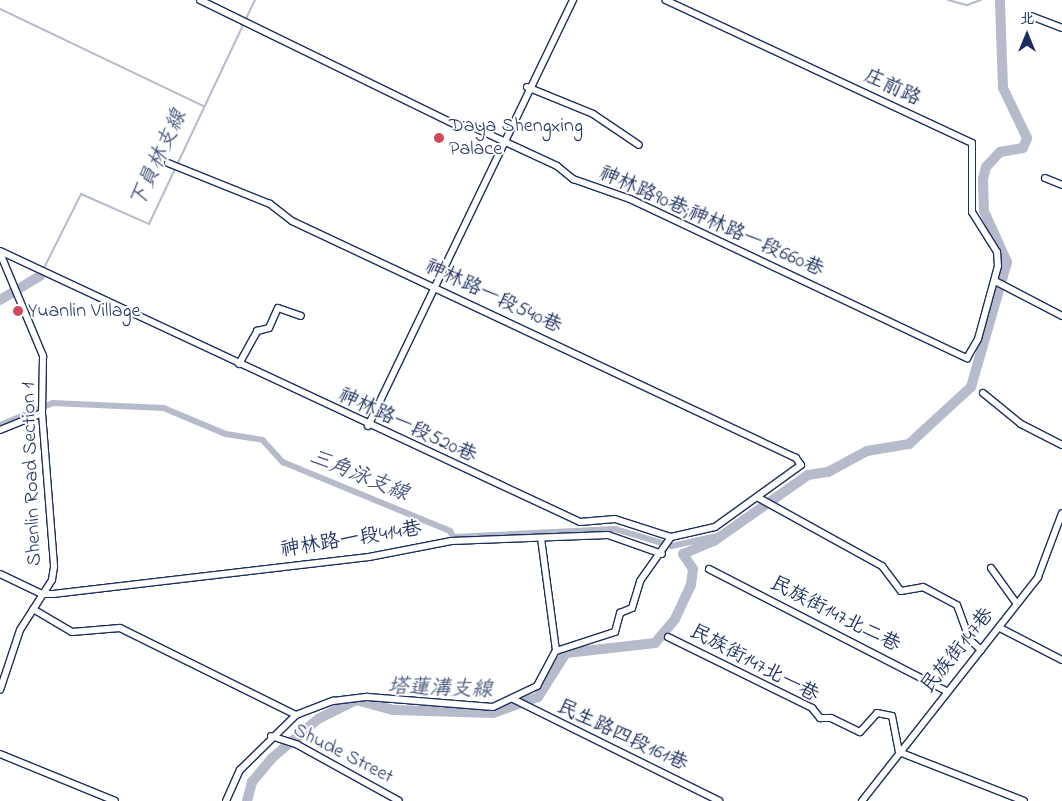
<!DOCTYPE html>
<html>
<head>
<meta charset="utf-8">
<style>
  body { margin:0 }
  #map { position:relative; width:1062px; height:801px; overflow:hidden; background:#fff; font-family:"Indie Flower","LXGW WenKai TC",sans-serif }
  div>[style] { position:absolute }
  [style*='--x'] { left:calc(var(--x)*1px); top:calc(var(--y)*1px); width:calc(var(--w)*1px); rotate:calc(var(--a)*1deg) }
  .stream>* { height:2px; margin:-1px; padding:0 1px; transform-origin:1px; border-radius:1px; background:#b5bbca }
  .canal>* { height:5.5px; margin:-2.75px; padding:0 2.75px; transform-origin:2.75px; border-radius:2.75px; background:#b5bbca }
  .river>* { height:10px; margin:-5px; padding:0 5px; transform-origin:5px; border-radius:5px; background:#b5bbca }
  .roads { filter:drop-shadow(1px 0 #1b2f5e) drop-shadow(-1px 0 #1b2f5e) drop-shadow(0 1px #1b2f5e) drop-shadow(0 -1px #1b2f5e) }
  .minor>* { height:6px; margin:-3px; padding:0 3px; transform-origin:3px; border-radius:3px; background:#fff }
  .dots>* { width:14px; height:14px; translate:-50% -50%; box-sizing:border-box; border:2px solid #fff; border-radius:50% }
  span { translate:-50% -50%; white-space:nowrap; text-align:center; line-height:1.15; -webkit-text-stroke:4px #fff; paint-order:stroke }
  .street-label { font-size:20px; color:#1b2f5e }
  .poi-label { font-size:20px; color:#1b2f5e }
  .left { translate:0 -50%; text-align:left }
  .water-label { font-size:21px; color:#49597e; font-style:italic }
  .north { position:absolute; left:1002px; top:10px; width:50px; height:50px; -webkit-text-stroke:4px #fff; paint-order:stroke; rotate:0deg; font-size:14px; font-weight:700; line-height:20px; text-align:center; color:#1b2f5e }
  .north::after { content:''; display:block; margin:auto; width:18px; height:22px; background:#1b2f5e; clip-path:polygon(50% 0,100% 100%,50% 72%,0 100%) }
</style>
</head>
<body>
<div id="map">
  <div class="stream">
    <div style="--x:948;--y:0;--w:20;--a:15"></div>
    <div style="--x:967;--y:5;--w:15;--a:-20"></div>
    <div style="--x:0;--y:9;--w:225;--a:25.5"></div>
    <div style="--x:40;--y:276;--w:92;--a:-63.4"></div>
    <div style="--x:81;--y:194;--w:74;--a:23.8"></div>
    <div style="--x:149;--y:224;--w:248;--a:-64.7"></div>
  </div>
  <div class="canal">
    <div style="--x:0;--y:425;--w:57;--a:-22.5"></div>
    <div style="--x:53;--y:403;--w:111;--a:2.6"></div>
    <div style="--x:164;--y:408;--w:67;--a:22.8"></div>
    <div style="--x:226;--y:434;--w:37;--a:9"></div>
    <div style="--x:263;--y:440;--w:30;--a:48"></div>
    <div style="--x:283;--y:462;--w:181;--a:22.4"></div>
    <div style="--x:450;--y:531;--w:7;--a:56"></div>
    <div style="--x:454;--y:537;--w:161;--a:-2.8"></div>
    <div style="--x:615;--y:529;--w:59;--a:16.6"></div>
    <div style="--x:672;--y:546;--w:46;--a:-12.5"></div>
  </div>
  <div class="river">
    <div style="--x:0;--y:300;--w:47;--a:-31"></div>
    <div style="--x:247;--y:801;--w:20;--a:-75"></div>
    <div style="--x:252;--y:782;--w:31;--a:-50"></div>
    <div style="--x:272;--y:758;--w:60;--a:-40.3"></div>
    <div style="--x:318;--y:719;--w:42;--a:-26.6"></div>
    <div style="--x:356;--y:700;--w:39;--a:15"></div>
    <div style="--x:394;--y:710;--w:99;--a:1.7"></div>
    <div style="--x:493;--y:713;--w:48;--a:-19.6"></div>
    <div style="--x:538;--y:697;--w:52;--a:-57.5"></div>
    <div style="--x:566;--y:653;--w:90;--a:-6.4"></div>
    <div style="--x:655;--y:643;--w:31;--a:-50"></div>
    <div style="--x:675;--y:619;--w:38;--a:-65"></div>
    <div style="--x:691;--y:585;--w:16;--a:-83"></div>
    <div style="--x:693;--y:569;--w:18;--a:-124"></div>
    <div style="--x:683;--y:554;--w:34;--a:-23"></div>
    <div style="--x:714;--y:541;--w:115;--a:-35.1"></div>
    <div style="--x:808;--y:475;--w:20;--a:-9"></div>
    <div style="--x:828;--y:472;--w:44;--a:-28.3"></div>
    <div style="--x:867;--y:451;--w:43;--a:-9.5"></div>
    <div style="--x:909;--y:444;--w:84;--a:-42.6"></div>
    <div style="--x:971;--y:387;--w:130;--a:-73.9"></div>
    <div style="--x:1007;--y:262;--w:56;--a:-114.3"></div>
    <div style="--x:984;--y:211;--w:32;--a:-92"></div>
    <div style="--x:983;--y:179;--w:12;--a:-76"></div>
    <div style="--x:986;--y:167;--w:21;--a:-47"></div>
    <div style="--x:1000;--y:152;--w:23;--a:-10"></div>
    <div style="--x:1023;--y:148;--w:11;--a:-68"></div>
    <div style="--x:1027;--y:138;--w:55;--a:-115.6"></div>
    <div style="--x:1003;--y:88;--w:88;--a:-92"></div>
  </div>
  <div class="roads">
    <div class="minor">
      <div style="--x:200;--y:0;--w:285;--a:26"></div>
      <div style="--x:456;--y:125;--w:15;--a:4"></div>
      <div style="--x:471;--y:126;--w:95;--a:24.9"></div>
      <div style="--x:557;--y:166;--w:21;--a:39"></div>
      <div style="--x:573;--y:179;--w:60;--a:19.3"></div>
      <div style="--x:630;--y:199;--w:373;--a:25.3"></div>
      <div style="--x:967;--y:358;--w:22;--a:-60"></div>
      <div style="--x:978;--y:339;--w:76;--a:-74.7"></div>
      <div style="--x:998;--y:266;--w:14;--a:-94"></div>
      <div style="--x:997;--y:252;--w:47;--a:-122"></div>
      <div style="--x:972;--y:212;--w:69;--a:-90"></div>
      <div style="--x:972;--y:143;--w:338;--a:-155"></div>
      <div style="--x:1031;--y:16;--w:33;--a:21"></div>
      <div style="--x:527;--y:87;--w:71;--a:22.2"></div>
      <div style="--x:593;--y:114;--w:55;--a:34"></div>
      <div style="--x:1045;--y:178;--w:18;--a:22"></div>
      <div style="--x:0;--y:251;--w:640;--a:25.04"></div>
      <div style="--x:580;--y:522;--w:35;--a:-5"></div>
      <div style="--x:615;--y:519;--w:59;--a:17.8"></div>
      <div style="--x:671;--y:537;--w:45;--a:-12.8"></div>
      <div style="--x:715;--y:527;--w:106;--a:-35.8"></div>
      <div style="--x:801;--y:465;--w:9;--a:-126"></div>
      <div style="--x:796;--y:458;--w:557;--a:-154.82"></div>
      <div style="--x:292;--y:221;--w:28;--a:-142"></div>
      <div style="--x:270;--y:204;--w:110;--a:-158.1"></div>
      <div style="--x:0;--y:253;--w:112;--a:67.3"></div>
      <div style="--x:43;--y:356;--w:57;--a:91"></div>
      <div style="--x:42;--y:413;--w:154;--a:85.5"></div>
      <div style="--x:54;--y:567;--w:13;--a:99"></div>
      <div style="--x:52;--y:580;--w:59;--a:122.6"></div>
      <div style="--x:20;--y:630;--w:63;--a:108.4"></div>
      <div style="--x:995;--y:281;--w:76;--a:27.6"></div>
      <div style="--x:239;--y:364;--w:38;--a:-61"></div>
      <div style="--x:257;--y:331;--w:12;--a:-14"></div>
      <div style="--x:269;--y:328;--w:22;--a:-66"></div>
      <div style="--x:278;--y:308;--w:24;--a:19"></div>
      <div style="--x:983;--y:393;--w:49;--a:39.2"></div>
      <div style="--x:1021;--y:424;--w:46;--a:27.1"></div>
      <div style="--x:368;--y:426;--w:473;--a:-64.3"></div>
      <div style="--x:0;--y:430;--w:45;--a:-22"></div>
      <div style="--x:757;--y:497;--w:143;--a:28.9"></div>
      <div style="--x:882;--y:566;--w:31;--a:53"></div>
      <div style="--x:901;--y:591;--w:22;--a:-10"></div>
      <div style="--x:923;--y:587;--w:38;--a:28"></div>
      <div style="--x:957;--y:605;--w:37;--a:70"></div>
      <div style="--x:970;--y:640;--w:15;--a:42"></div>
      <div style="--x:541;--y:538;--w:114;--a:82.4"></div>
      <div style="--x:991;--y:568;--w:44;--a:54.2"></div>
      <div style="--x:709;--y:569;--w:267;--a:27.2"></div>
      <div style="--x:0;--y:574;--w:47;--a:25.5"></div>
      <div style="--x:42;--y:594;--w:11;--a:0"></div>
      <div style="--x:53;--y:594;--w:318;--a:-6.7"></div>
      <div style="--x:369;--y:557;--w:84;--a:-11"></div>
      <div style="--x:451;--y:541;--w:157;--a:-2.2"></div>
      <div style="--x:608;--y:535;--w:57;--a:19.4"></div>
      <div style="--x:33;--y:609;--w:45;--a:30.5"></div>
      <div style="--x:72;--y:632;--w:48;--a:-4.8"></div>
      <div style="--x:120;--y:628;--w:196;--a:26.3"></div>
      <div style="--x:1000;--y:628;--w:70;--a:27.3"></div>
      <div style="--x:668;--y:637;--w:161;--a:26.2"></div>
      <div style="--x:812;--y:708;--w:13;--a:51"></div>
      <div style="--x:820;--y:718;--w:11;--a:0"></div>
      <div style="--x:831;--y:718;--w:32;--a:26"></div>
      <div style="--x:860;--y:732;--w:25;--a:-48"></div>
      <div style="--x:877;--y:713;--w:15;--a:11"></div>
      <div style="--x:892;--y:716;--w:37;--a:79"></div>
      <div style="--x:899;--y:752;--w:134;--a:21.4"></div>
      <div style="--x:513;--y:699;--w:230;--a:26.3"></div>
      <div style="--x:271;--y:736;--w:28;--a:18"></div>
      <div style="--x:298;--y:745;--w:115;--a:29"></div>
      <div style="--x:0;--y:754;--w:124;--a:22.2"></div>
      <div style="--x:226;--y:801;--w:34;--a:-66"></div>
      <div style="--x:240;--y:770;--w:78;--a:-44.5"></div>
      <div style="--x:296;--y:715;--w:40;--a:-21"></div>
      <div style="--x:333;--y:701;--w:35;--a:-7"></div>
      <div style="--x:368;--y:697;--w:125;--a:4.6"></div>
      <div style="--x:493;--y:707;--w:49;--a:-25.5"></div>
      <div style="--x:537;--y:686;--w:40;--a:-62"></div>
      <div style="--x:556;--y:651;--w:62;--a:-17.9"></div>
      <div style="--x:615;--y:632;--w:20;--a:-75"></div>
      <div style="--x:620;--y:613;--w:13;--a:-23"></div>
      <div style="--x:632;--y:608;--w:28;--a:-73"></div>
      <div style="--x:640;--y:581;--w:54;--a:-54.8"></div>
      <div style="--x:862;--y:801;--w:285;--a:-51.8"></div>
      <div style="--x:1038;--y:577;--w:68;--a:-69.4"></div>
    </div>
  </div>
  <div class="dots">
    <div style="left:439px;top:138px;background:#d1495b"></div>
    <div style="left:18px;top:311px;background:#d1495b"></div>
  </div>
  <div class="street-label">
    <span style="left:892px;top:88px;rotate:25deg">庄前路</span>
    <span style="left:711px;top:222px;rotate:24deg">神林路90巷;神林路一段660巷</span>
    <span style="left:493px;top:297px;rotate:25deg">神林路一段540巷</span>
    <span style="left:407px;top:426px;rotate:25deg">神林路一段520巷</span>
    <span style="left:32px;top:474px;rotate:-92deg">Shenlin Road Section 1</span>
    <span style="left:351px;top:540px;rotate:-9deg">神林路一段414巷</span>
    <span style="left:835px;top:615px;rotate:27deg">民族街147北二巷</span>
    <span style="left:958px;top:651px;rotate:-51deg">民族街147巷</span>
    <span style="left:754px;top:664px;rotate:28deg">民族街147北一巷</span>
    <span style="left:622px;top:736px;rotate:25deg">民生路四段161巷</span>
    <span style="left:343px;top:754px;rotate:27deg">Shude Street</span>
  </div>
  <div class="poi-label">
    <span class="left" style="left:449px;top:138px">Daya Shengxing<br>Palace</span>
    <span class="left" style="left:28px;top:311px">Yuanlin Village</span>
  </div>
  <div class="water-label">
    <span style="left:159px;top:159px;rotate:-65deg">下員林支線</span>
    <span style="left:359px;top:476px;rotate:22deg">三角泳支線</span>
    <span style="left:440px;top:689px;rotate:2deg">塔蓮溝支線</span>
  </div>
  <div class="north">北</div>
</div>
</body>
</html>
